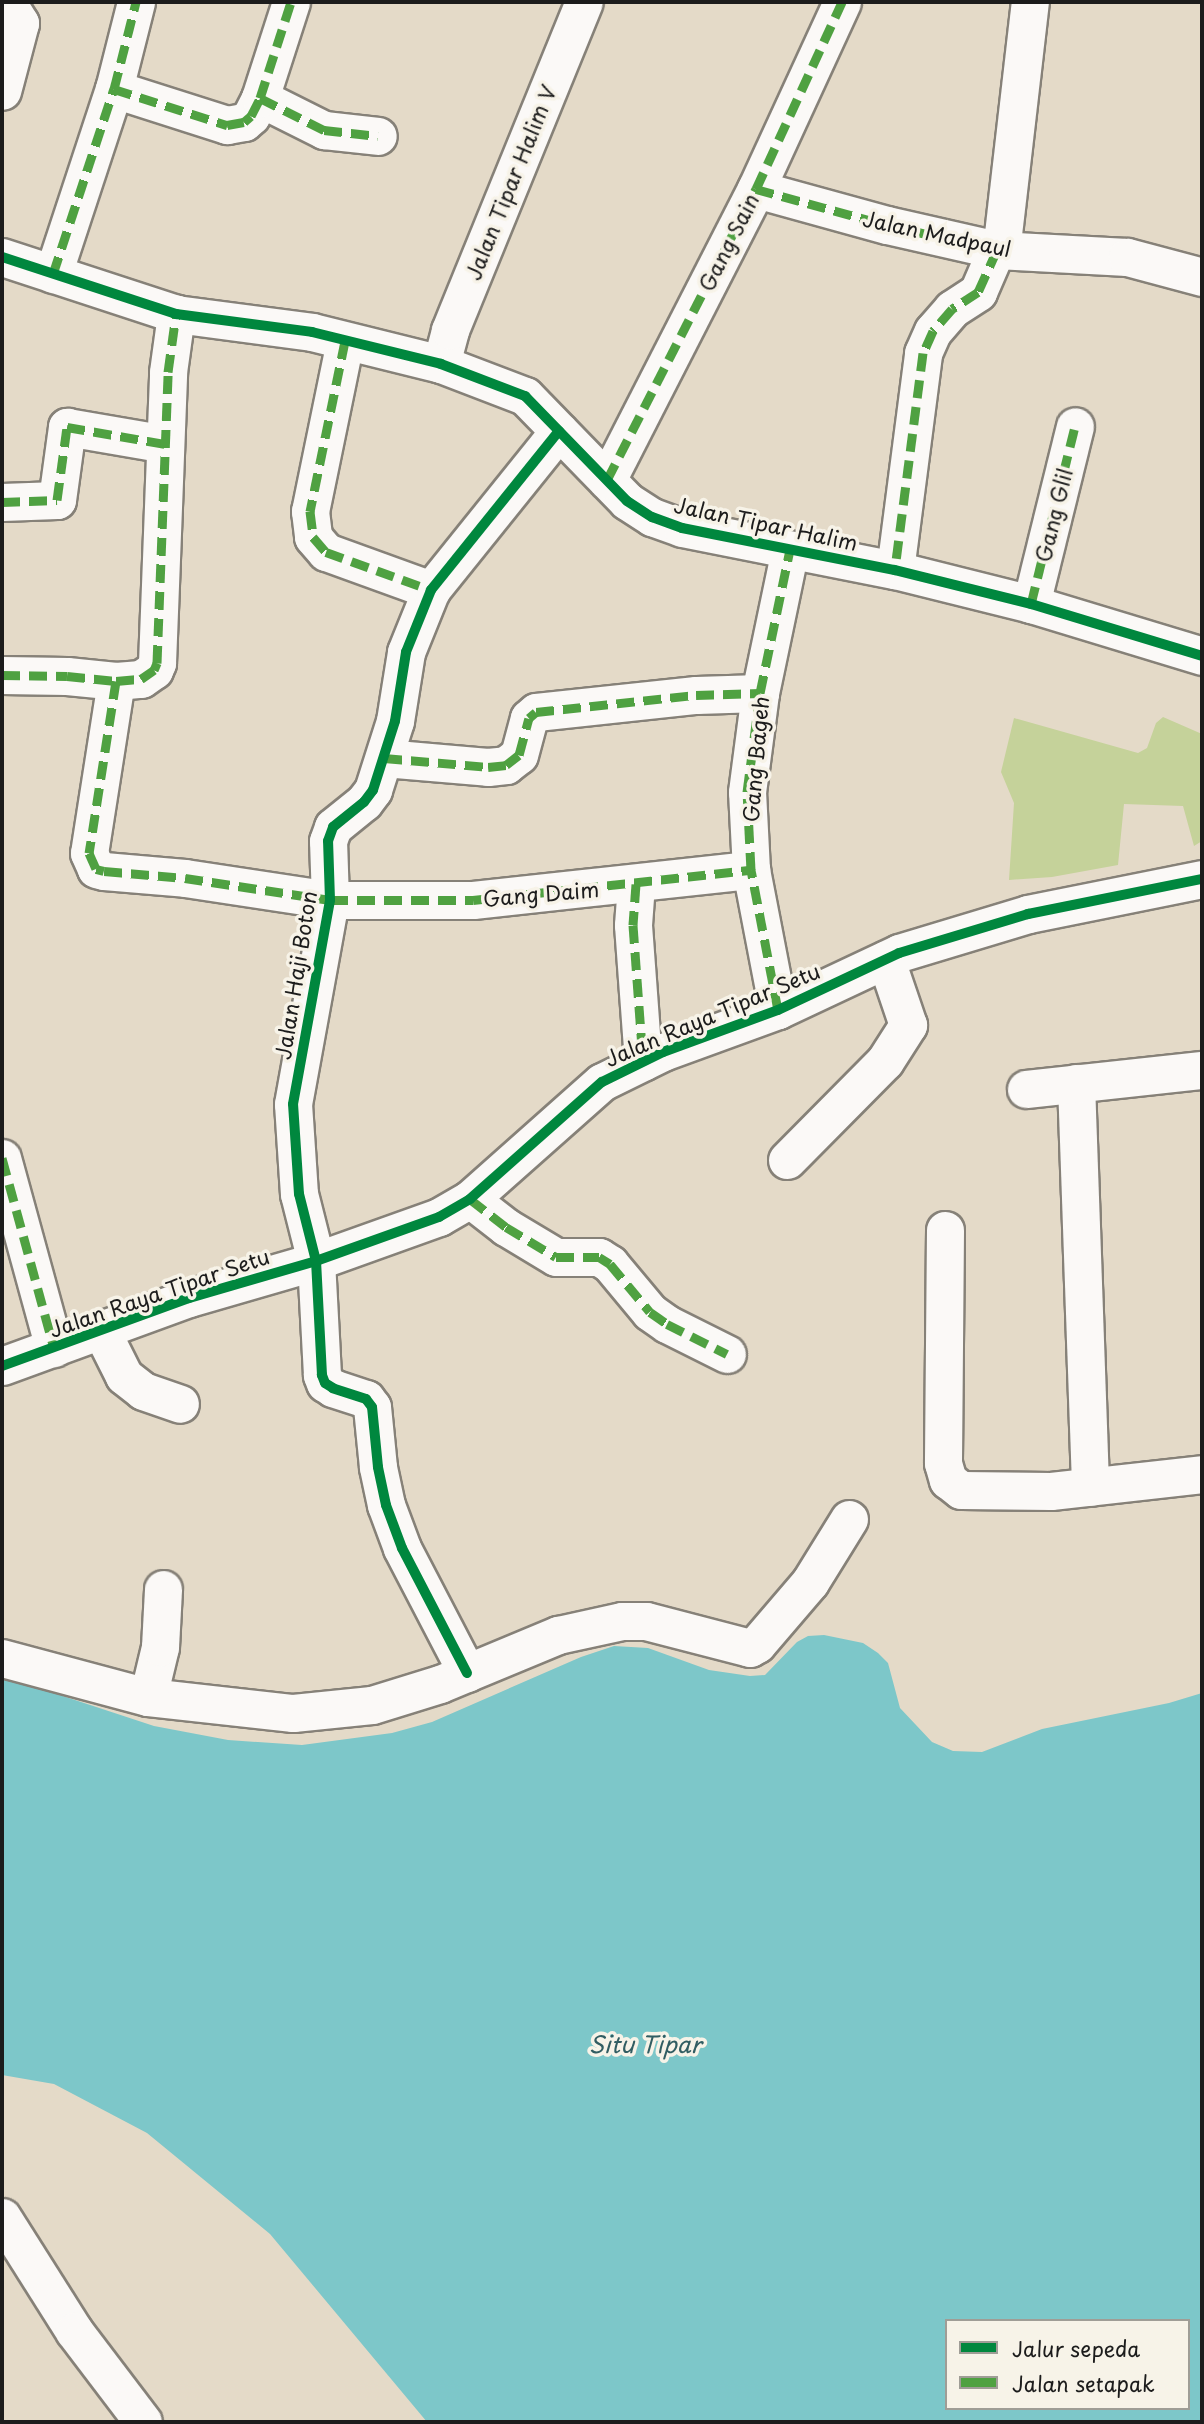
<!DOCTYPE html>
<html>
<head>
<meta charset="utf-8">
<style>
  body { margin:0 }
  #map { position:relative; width:1204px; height:2424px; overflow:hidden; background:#e4dac8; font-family:"Playpen Sans",sans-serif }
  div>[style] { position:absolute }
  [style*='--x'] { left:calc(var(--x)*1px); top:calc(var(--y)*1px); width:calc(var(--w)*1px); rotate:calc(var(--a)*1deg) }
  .green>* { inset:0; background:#c5d29a }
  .water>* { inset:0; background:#7dc7c9 }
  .roads { filter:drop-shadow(2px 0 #868178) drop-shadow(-2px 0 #868178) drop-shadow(0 2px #868178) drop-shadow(0 -2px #868178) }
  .minor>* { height:37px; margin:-18.5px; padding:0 18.5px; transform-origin:18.5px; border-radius:18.5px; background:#fbf9f7 }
  .quiet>* { height:9px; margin-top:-4.5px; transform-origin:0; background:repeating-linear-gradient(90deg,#4fa141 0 18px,transparent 0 27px) }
  .cycleway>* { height:10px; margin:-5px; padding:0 5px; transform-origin:5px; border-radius:5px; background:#00873e }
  span { translate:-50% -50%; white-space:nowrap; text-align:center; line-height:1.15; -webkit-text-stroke:7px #f7f3e8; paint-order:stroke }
  .street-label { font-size:21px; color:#1c1c1c }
  .water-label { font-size:23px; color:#315d62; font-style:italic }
  .frame { position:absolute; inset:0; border:4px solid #1c1c1c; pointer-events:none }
  .legend { position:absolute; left:945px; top:2319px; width:245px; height:91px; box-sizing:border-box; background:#f7f3e8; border:2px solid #9f9d96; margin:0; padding:9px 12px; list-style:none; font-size:21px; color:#1c1c1c }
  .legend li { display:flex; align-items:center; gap:14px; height:35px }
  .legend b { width:35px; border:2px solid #9f9d96 }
</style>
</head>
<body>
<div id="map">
  <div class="green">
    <div style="clip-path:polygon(1163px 717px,1202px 734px,1202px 841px,1194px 846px,1183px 806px,1124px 804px,1118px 865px,1052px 877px,1009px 880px,1014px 803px,1001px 772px,1014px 718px,1138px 753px,1147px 748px,1156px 723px)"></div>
  </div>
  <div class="water">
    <div style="clip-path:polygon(evenodd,824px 1635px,863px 1643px,878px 1653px,888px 1663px,900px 1708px,932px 1742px,953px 1751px,982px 1752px,1042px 1729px,1169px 1703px,1202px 1693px,1202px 2422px,427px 2422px,270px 2234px,147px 2133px,54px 2084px,2px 2075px,2px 1676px,154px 1726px,228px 1740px,302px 1745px,392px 1733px,432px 1722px,581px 1657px,614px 1646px,648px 1648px,709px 1670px,750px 1676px,765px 1675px,797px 1642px,808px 1636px,824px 1635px,947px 2321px,1188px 2321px,1188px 2408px,947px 2408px,947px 2321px)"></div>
  </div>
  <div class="roads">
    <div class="minor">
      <div style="--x:2;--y:6;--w:8;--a:7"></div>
      <div style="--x:10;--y:7;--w:19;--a:58"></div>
      <div style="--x:20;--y:23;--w:70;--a:104.8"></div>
      <div style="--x:114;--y:89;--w:90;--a:-75.8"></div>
      <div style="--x:260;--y:98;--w:72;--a:26.6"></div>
      <div style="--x:324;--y:130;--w:54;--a:6.3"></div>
      <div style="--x:756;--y:189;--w:136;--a:15.4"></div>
      <div style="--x:887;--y:225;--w:113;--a:12.8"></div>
      <div style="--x:997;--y:250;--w:130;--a:3.1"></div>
      <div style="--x:1127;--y:257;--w:78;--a:14.9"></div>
      <div style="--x:2;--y:257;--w:183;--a:18.1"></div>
      <div style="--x:176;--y:314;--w:137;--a:7.5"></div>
      <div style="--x:312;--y:332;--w:133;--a:13.9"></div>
      <div style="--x:441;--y:364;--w:90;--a:20.9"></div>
      <div style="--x:525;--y:396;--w:146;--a:45.8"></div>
      <div style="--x:627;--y:501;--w:30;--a:33"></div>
      <div style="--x:652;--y:517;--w:32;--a:20"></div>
      <div style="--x:682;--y:528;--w:217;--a:11.2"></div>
      <div style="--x:895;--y:570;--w:140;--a:14"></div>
      <div style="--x:1031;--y:604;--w:179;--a:16.9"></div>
      <div style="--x:53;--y:274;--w:195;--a:-71.8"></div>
      <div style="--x:114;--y:89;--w:119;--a:17.7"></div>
      <div style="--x:227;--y:125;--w:17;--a:-10"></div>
      <div style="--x:244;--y:122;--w:9;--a:-41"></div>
      <div style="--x:251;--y:116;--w:20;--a:-63"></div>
      <div style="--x:260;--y:98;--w:101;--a:-72.1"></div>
      <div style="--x:345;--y:341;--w:174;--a:101.6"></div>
      <div style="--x:310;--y:511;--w:26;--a:83"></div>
      <div style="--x:313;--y:537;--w:20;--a:49"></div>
      <div style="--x:326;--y:552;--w:112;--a:19.9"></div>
      <div style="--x:441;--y:364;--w:35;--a:-75"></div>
      <div style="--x:450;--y:330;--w:354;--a:-67.8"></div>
      <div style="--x:607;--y:480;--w:327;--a:-62.9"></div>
      <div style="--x:756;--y:189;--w:206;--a:-65.3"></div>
      <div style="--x:2;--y:502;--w:55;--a:-2.1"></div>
      <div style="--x:57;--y:500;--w:74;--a:-82.2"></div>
      <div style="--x:67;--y:427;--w:99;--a:9.8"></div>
      <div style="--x:895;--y:570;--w:219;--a:-82.6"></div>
      <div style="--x:923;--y:353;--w:24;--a:-66"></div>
      <div style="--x:933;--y:331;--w:29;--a:-49"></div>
      <div style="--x:952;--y:309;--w:31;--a:-33"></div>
      <div style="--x:978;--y:292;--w:63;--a:-66.7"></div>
      <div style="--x:1003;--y:234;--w:234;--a:-83.4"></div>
      <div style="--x:1031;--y:604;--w:183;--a:-76.1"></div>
      <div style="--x:2;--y:675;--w:65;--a:0.9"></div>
      <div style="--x:67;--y:676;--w:49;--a:5.8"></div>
      <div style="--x:116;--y:681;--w:25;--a:-5"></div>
      <div style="--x:141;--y:679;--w:16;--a:-35"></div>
      <div style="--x:154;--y:670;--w:8;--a:-67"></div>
      <div style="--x:157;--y:663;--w:291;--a:-87.8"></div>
      <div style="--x:168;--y:372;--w:59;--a:-82.1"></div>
      <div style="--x:116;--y:681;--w:174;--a:98.9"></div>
      <div style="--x:89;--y:853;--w:17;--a:66"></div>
      <div style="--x:96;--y:869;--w:8;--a:14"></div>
      <div style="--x:104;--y:871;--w:81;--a:4.9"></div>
      <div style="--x:185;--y:878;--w:147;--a:8.6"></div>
      <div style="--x:330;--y:900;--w:143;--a:0"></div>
      <div style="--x:473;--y:900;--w:280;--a:-6.2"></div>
      <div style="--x:384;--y:758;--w:104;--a:4.9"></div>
      <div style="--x:488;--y:767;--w:18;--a:-6"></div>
      <div style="--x:506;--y:765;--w:16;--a:-38"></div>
      <div style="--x:519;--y:755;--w:38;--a:-75"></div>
      <div style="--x:529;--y:718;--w:9;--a:-41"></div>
      <div style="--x:536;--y:712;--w:161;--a:-6.1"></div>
      <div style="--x:696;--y:695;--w:64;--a:-1.8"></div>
      <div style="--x:636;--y:884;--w:41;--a:94.2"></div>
      <div style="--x:633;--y:925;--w:137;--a:85.8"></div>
      <div style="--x:778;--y:1010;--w:143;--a:-100.9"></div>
      <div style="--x:751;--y:870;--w:78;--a:-92.9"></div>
      <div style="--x:747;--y:792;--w:100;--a:-82.5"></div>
      <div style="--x:760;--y:693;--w:146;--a:-78.2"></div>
      <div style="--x:1076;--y:1083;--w:404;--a:88"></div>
      <div style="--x:1026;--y:1089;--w:177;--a:-6.2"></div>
      <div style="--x:2;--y:1158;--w:197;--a:74.7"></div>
      <div style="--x:787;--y:1160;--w:139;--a:-45.3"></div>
      <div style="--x:885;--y:1061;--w:43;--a:-57.4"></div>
      <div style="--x:908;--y:1025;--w:69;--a:-108.7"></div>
      <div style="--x:470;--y:1199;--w:46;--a:37.9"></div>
      <div style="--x:506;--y:1227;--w:58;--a:31"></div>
      <div style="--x:556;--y:1257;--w:43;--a:0"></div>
      <div style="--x:599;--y:1257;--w:13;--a:32"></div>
      <div style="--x:610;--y:1264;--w:62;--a:50.2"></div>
      <div style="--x:650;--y:1312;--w:21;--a:35"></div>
      <div style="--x:667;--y:1324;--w:67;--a:26.6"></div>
      <div style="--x:945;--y:1230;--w:233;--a:90.5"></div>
      <div style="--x:943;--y:1463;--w:18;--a:74"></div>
      <div style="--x:948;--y:1480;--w:16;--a:38"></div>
      <div style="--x:961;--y:1490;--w:90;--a:0.6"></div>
      <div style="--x:1051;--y:1491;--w:152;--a:-6.4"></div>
      <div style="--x:102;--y:1332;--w:49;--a:63.4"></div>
      <div style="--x:124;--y:1376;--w:24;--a:38"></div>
      <div style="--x:143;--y:1391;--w:39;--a:19"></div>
      <div style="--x:2;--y:1366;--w:199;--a:-20"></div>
      <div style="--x:189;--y:1298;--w:132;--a:-16.2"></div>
      <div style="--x:316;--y:1261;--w:131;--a:-19.7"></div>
      <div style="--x:439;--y:1217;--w:36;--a:-30"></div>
      <div style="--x:470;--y:1199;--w:176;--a:-41.6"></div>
      <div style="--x:602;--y:1082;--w:68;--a:-26.2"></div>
      <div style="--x:663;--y:1052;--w:122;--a:-20.1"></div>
      <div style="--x:778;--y:1010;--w:134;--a:-25.2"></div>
      <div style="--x:899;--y:953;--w:135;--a:-16.8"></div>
      <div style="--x:1028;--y:914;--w:177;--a:-11.4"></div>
      <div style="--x:2;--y:1658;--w:151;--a:15"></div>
      <div style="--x:148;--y:1697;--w:146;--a:6.3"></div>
      <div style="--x:293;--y:1713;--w:79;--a:-5.8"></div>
      <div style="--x:372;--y:1705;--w:71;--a:-17.2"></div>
      <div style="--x:440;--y:1684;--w:128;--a:-22.6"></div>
      <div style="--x:558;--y:1635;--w:66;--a:-12.3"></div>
      <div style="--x:622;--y:1621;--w:24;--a:0"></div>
      <div style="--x:646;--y:1621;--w:107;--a:14.6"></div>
      <div style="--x:750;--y:1648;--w:8;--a:-30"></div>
      <div style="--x:757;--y:1644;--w:82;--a:-49.5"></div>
      <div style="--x:810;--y:1582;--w:74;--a:-58.2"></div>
      <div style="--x:467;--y:1673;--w:141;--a:-117.5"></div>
      <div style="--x:402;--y:1548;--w:46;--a:-110.4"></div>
      <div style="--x:386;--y:1505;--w:39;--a:-102"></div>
      <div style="--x:378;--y:1467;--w:60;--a:-95.7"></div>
      <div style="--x:372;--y:1407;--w:10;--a:-127"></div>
      <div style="--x:366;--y:1399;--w:35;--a:-162"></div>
      <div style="--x:333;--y:1388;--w:9;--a:-148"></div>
      <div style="--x:325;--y:1383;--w:9;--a:-111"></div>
      <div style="--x:322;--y:1375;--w:114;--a:-93"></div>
      <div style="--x:316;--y:1261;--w:69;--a:-104.2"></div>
      <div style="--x:299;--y:1194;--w:90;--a:-93.8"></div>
      <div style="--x:293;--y:1104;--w:207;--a:-79.7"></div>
      <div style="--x:330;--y:900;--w:59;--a:-91.9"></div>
      <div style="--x:328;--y:841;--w:15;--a:-70"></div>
      <div style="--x:333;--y:827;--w:40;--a:-39"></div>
      <div style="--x:364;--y:802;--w:15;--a:-53"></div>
      <div style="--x:373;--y:790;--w:72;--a:-72.3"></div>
      <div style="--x:395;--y:721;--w:70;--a:-80.9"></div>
      <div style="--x:406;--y:652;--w:67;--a:-68"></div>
      <div style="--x:431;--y:590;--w:204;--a:-51.2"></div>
      <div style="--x:148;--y:1697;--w:51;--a:-76.5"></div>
      <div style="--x:160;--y:1647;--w:58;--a:-87"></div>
      <div style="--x:2;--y:2217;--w:135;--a:57.7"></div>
      <div style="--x:74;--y:2331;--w:114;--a:52.8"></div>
    </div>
  </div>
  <div class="quiet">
    <div style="--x:114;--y:89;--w:90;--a:-75.8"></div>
    <div style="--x:260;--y:98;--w:72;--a:26.6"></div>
    <div style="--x:324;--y:130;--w:54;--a:6.3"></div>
    <div style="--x:756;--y:189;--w:136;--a:15.4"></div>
    <div style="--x:887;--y:225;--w:113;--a:12.8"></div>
    <div style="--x:997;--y:250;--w:46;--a:114.3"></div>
    <div style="--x:978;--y:292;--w:31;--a:147"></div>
    <div style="--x:952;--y:309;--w:29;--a:131"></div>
    <div style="--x:933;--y:331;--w:24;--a:114"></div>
    <div style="--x:923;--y:353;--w:219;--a:97.4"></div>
    <div style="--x:53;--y:274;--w:195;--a:-71.8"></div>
    <div style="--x:114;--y:89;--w:119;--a:17.7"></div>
    <div style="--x:227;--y:125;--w:17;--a:-10"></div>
    <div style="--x:244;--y:122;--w:9;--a:-41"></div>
    <div style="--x:251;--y:116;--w:20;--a:-63"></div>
    <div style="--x:260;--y:98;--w:101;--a:-72.1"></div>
    <div style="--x:345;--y:341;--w:174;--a:101.6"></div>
    <div style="--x:310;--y:511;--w:26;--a:83"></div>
    <div style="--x:313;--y:537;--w:20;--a:49"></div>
    <div style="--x:326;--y:552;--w:112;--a:19.9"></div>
    <div style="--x:607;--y:480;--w:327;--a:-62.9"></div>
    <div style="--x:756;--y:189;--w:206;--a:-65.3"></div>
    <div style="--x:2;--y:502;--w:55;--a:-2.1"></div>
    <div style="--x:57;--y:500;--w:74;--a:-82.2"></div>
    <div style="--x:67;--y:427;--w:99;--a:9.8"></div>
    <div style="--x:1031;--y:604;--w:183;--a:-76.1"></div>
    <div style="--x:2;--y:675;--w:65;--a:0.9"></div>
    <div style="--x:67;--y:676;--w:49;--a:5.8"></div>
    <div style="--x:116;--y:681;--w:25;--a:-5"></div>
    <div style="--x:141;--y:679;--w:16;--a:-35"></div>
    <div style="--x:154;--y:670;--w:8;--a:-67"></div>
    <div style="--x:157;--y:663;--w:291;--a:-87.8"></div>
    <div style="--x:168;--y:372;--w:59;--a:-82.1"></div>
    <div style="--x:116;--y:681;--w:174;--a:98.9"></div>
    <div style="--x:89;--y:853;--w:17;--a:66"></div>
    <div style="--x:96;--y:869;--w:8;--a:14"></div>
    <div style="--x:104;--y:871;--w:81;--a:4.9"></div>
    <div style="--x:185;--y:878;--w:147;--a:8.6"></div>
    <div style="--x:330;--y:900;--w:143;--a:0"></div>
    <div style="--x:473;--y:900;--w:280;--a:-6.2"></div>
    <div style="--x:384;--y:758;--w:104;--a:4.9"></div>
    <div style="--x:488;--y:767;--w:18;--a:-6"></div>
    <div style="--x:506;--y:765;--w:16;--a:-38"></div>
    <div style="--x:519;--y:755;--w:38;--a:-75"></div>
    <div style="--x:529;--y:718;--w:9;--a:-41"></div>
    <div style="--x:536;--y:712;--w:161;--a:-6.1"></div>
    <div style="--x:696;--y:695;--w:64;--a:-1.8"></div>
    <div style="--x:636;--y:884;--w:41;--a:94.2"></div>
    <div style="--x:633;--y:925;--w:137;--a:85.8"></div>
    <div style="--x:778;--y:1010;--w:143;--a:-100.9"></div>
    <div style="--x:751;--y:870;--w:78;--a:-92.9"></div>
    <div style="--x:747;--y:792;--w:100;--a:-82.5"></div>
    <div style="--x:760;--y:693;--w:146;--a:-78.2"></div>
    <div style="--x:2;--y:1158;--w:197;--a:74.7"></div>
    <div style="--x:470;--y:1199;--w:46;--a:37.9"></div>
    <div style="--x:506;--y:1227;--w:58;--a:31"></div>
    <div style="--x:556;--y:1257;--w:43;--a:0"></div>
    <div style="--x:599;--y:1257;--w:13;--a:32"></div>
    <div style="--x:610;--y:1264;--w:62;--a:50.2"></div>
    <div style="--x:650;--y:1312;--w:21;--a:35"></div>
    <div style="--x:667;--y:1324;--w:67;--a:26.6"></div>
  </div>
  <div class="cycleway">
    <div style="--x:2;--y:257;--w:183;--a:18.1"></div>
    <div style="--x:176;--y:314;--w:137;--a:7.5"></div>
    <div style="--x:312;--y:332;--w:133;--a:13.9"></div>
    <div style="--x:441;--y:364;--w:90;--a:20.9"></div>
    <div style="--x:525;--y:396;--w:146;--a:45.8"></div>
    <div style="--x:627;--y:501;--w:30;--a:33"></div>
    <div style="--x:652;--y:517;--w:32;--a:20"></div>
    <div style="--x:682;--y:528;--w:217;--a:11.2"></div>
    <div style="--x:895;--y:570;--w:140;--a:14"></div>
    <div style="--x:1031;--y:604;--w:179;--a:16.9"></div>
    <div style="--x:2;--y:1366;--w:199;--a:-20"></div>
    <div style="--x:189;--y:1298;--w:132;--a:-16.2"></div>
    <div style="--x:316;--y:1261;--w:131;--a:-19.7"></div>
    <div style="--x:439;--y:1217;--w:36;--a:-30"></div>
    <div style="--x:470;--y:1199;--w:176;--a:-41.6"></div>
    <div style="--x:602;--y:1082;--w:68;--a:-26.2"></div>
    <div style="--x:663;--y:1052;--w:122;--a:-20.1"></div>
    <div style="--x:778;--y:1010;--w:134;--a:-25.2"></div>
    <div style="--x:899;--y:953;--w:135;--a:-16.8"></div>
    <div style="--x:1028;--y:914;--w:177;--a:-11.4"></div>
    <div style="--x:467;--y:1673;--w:141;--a:-117.5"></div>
    <div style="--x:402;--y:1548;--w:46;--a:-110.4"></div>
    <div style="--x:386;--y:1505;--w:39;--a:-102"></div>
    <div style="--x:378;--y:1467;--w:60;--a:-95.7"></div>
    <div style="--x:372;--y:1407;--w:10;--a:-127"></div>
    <div style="--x:366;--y:1399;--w:35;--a:-162"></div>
    <div style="--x:333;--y:1388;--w:9;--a:-148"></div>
    <div style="--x:325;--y:1383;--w:9;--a:-111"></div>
    <div style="--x:322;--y:1375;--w:114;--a:-93"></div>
    <div style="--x:316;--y:1261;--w:69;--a:-104.2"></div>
    <div style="--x:299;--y:1194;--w:90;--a:-93.8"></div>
    <div style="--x:293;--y:1104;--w:207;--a:-79.7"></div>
    <div style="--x:330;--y:900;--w:59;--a:-91.9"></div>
    <div style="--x:328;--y:841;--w:15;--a:-70"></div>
    <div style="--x:333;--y:827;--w:40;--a:-39"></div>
    <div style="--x:364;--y:802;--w:15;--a:-53"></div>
    <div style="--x:373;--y:790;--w:72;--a:-72.3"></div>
    <div style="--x:395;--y:721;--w:70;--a:-80.9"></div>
    <div style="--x:406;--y:652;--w:67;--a:-68"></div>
    <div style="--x:431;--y:590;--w:204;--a:-51.2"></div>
  </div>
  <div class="street-label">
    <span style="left:510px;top:182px;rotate:-68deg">Jalan Tipar Halim V</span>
    <span style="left:937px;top:233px;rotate:12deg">Jalan Madpaul</span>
    <span style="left:728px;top:242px;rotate:-63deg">Gang Sain</span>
    <span style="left:1053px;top:515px;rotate:-76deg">Gang Glil</span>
    <span style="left:766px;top:523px;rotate:12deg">Jalan Tipar Halim</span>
    <span style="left:755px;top:759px;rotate:-85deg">Gang Bageh</span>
    <span style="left:541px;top:893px;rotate:-5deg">Gang Daim</span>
    <span style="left:295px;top:975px;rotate:-81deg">Jalan Haji Boton</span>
    <span style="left:712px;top:1014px;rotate:-23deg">Jalan Raya Tipar Setu</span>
    <span style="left:159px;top:1292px;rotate:-19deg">Jalan Raya Tipar Setu</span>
  </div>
  <div class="water-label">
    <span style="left:645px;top:2044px">Situ Tipar</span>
  </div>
  <div class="frame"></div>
  <ul class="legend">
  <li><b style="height:9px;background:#00873e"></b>Jalur sepeda</li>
  <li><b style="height:9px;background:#4fa141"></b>Jalan setapak</li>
  </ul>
</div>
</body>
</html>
